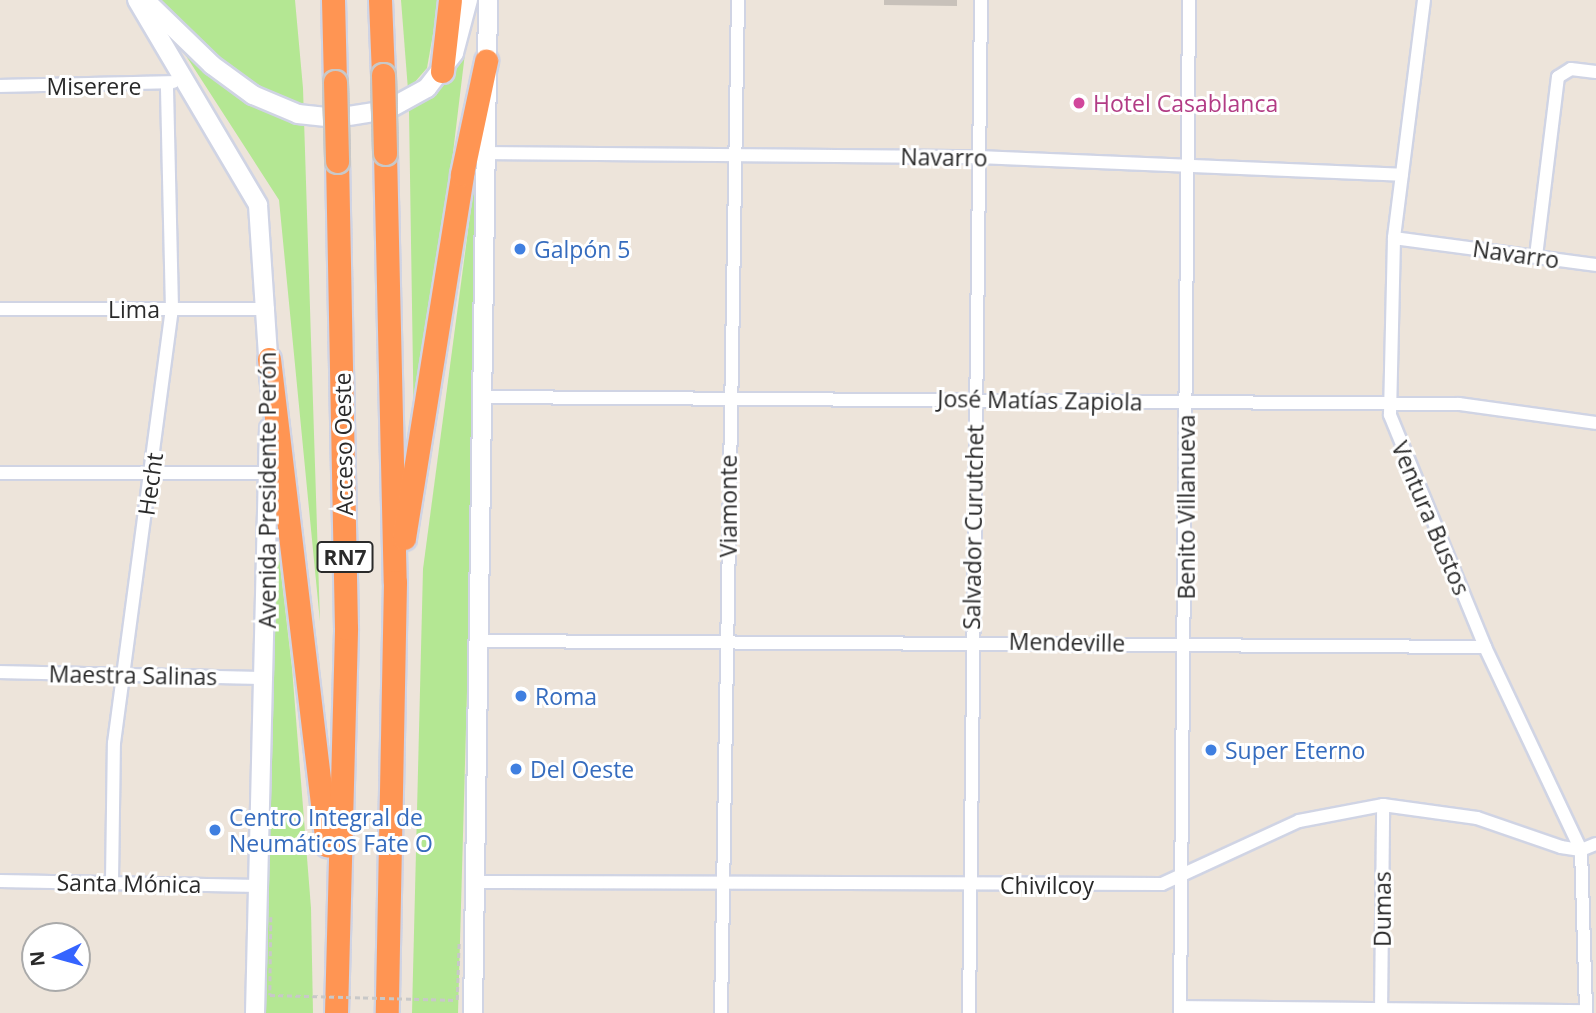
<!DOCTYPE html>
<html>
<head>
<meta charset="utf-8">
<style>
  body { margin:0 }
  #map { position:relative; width:1596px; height:1013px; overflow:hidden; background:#ede4da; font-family:"Open Sans",sans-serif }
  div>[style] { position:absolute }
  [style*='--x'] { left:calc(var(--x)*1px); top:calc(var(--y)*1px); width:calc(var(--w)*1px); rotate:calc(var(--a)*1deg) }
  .green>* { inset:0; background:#b4e793 }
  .building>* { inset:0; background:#c8c1ba }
  .roads { filter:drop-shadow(2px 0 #d0d4e4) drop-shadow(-2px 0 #d0d4e4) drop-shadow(0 2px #d0d4e4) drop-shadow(0 -2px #d0d4e4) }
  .street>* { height:12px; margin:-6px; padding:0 6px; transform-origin:6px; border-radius:6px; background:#fff }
  .secondary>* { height:18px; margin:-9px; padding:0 9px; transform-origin:9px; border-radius:9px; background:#fff }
  .highway>* { height:23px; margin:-11.5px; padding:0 11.5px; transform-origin:11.5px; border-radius:11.5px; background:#ff9553 }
  .path-bridge>* { height:2.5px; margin-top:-1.25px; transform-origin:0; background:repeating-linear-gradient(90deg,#c8c8c8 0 5px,transparent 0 8.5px) }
  .bridges { filter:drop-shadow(2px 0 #c8c8c8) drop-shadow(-2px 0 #c8c8c8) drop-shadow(0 2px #c8c8c8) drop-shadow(0 -2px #c8c8c8) }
  .highway-bridge>* { height:23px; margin:-11.5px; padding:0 11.5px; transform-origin:11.5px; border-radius:11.5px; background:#ff9553 }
  .dots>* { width:19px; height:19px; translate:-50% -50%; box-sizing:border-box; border:4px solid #fff; border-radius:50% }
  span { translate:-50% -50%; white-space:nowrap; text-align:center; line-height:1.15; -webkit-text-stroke:6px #fff; paint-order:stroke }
  .shield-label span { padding:2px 5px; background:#fff; border:2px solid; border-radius:5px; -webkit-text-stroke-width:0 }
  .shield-label { font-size:21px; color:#2a2a2a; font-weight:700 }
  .street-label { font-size:23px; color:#2a2a2a }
  .hotel-label { font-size:23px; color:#b23c85 }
  .left { translate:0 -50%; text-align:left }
  .shop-label { font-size:23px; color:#366cbe }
  .north { position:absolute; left:21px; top:922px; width:70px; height:70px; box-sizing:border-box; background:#fff; border:2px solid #aaa; border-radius:50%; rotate:265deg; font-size:19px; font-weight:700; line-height:28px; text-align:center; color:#2a2a2a }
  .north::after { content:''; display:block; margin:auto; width:24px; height:32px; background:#3564ff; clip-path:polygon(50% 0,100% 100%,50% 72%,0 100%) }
</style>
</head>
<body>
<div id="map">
  <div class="green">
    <div style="clip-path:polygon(150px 0,295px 0,303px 88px,320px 622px,279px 200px)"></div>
    <div style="clip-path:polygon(401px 0,439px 0,427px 68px,408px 90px)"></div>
    <div style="clip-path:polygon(466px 45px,427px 368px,414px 436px,409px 111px,443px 84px)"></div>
    <div style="clip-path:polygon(475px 178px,471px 549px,458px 1013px,412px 1013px,423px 569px)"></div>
    <div style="clip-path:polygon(273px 506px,292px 668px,311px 908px,313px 1013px,262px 1013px)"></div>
  </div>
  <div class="building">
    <div style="clip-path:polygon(884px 0,957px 0,957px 6px,884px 5px)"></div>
  </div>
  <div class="roads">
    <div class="street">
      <div style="--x:1424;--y:0;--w:240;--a:97.2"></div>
      <div style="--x:1394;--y:238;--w:177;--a:91.3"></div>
      <div style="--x:1390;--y:415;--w:251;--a:67.7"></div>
      <div style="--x:1485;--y:647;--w:225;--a:64.7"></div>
      <div style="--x:1581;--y:850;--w:163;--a:88.2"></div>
      <div style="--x:0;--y:86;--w:173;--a:-1.3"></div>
      <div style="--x:486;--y:153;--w:492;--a:0.5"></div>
      <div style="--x:978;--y:157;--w:424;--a:2.4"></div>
      <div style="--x:1394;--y:238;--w:204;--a:7.6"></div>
      <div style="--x:1536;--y:256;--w:180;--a:-83"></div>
      <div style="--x:1558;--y:77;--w:15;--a:-32"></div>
      <div style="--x:1571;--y:69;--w:25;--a:7"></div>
      <div style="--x:0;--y:309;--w:268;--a:0"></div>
      <div style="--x:483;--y:397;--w:976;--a:0.41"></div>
      <div style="--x:1459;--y:404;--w:138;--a:7.9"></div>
      <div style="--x:0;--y:473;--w:268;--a:0"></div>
      <div style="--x:480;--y:641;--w:1005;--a:0.34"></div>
      <div style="--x:0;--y:672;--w:266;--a:1.3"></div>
      <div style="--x:0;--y:881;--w:259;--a:1.1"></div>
      <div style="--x:112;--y:881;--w:138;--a:-89.2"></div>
      <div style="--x:114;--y:743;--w:438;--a:-82.4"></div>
      <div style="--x:172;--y:309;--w:222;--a:-91.3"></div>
      <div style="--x:474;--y:882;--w:688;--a:0.17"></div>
      <div style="--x:1162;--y:884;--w:151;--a:-24.7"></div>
      <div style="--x:1299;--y:821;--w:86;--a:-10.8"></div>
      <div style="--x:1383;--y:805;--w:95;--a:7.9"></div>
      <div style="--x:1477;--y:818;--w:89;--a:19"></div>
      <div style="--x:1561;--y:847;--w:20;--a:9"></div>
      <div style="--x:1581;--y:850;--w:16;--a:-22"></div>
      <div style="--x:1180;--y:1007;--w:406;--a:0.6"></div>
      <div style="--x:721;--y:1013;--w:1013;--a:-89.04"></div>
      <div style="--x:969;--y:1013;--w:1013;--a:-89.32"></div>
      <div style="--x:1180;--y:1013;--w:1013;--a:-89.49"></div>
      <div style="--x:1381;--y:1013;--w:208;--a:-89.4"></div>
    </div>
    <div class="secondary">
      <div style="--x:137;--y:0;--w:238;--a:59.4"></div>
      <div style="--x:258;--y:205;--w:167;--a:86.2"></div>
      <div style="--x:145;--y:0;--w:93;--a:44.1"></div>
      <div style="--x:212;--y:65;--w:51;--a:36.2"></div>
      <div style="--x:253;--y:95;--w:49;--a:22.9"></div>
      <div style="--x:298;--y:114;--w:38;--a:6"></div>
      <div style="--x:336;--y:118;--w:52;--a:-8.9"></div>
      <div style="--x:387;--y:110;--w:46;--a:-28.8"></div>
      <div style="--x:427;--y:88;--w:44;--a:-52.4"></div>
      <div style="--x:454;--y:53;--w:55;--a:-75.2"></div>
      <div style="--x:255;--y:1013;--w:585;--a:-88.63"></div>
      <div style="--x:473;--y:1013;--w:1013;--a:-89.15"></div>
    </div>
    <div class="highway">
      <div style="--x:333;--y:0;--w:82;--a:88.6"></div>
      <div style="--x:380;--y:0;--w:75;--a:87.7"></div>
      <div style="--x:442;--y:71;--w:71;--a:-83.6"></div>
      <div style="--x:385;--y:153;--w:429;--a:88.7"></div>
      <div style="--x:395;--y:582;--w:431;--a:91.1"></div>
      <div style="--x:269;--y:359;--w:490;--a:83.2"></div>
      <div style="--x:404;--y:538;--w:369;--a:-80.9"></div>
      <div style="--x:462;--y:174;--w:116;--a:-78"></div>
      <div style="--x:336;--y:1013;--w:385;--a:-88.5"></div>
      <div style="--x:346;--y:628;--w:467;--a:-91.1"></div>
    </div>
  </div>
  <div class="path-bridge">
    <div style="--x:271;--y:917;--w:78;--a:90.7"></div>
    <div style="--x:270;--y:995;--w:187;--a:1.5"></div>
    <div style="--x:457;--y:1000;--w:59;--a:-88.1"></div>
  </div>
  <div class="bridges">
    <div class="highway-bridge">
      <div style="--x:383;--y:75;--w:78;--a:88.5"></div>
      <div style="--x:335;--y:82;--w:79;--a:88.5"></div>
    </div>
  </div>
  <div class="dots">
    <div style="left:1079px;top:103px;background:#d1479c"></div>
    <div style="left:520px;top:249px;background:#3f7fe0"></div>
    <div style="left:521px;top:696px;background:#3f7fe0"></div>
    <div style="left:1211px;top:750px;background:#3f7fe0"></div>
    <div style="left:516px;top:769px;background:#3f7fe0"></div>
    <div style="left:215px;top:830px;background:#3f7fe0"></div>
  </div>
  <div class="shield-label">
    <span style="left:345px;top:557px">RN7</span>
  </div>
  <div class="street-label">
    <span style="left:94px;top:86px">Miserere</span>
    <span style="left:944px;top:157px;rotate:1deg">Navarro</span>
    <span style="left:1516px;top:254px;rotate:8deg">Navarro</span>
    <span style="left:134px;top:309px">Lima</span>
    <span style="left:1040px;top:400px;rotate:1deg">José Matías Zapiola</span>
    <span style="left:343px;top:444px;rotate:-91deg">Acceso Oeste</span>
    <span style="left:150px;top:484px;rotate:-82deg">Hecht</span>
    <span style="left:267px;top:490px;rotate:-90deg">Avenida Presidente Perón</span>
    <span style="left:728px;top:506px;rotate:-90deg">Viamonte</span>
    <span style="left:1186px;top:507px;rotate:-90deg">Benito Villanueva</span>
    <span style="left:1431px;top:518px;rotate:67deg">Ventura Bustos</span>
    <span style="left:973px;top:527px;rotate:-89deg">Salvador Curutchet</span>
    <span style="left:1067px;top:642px;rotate:1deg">Mendeville</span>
    <span style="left:133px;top:675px;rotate:1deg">Maestra Salinas</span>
    <span style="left:129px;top:883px;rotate:1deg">Santa Mónica</span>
    <span style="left:1047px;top:885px">Chivilcoy</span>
    <span style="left:1382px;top:909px;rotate:-90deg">Dumas</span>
  </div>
  <div class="hotel-label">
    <span class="left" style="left:1093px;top:103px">Hotel Casablanca</span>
  </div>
  <div class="shop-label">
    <span class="left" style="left:534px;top:249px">Galpón 5</span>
    <span class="left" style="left:535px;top:696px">Roma</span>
    <span class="left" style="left:1225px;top:750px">Super Eterno</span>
    <span class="left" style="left:530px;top:769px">Del Oeste</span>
    <span class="left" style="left:229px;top:830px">Centro Integral de<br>Neumáticos Fate O</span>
  </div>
  <div class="north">N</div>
</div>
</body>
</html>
